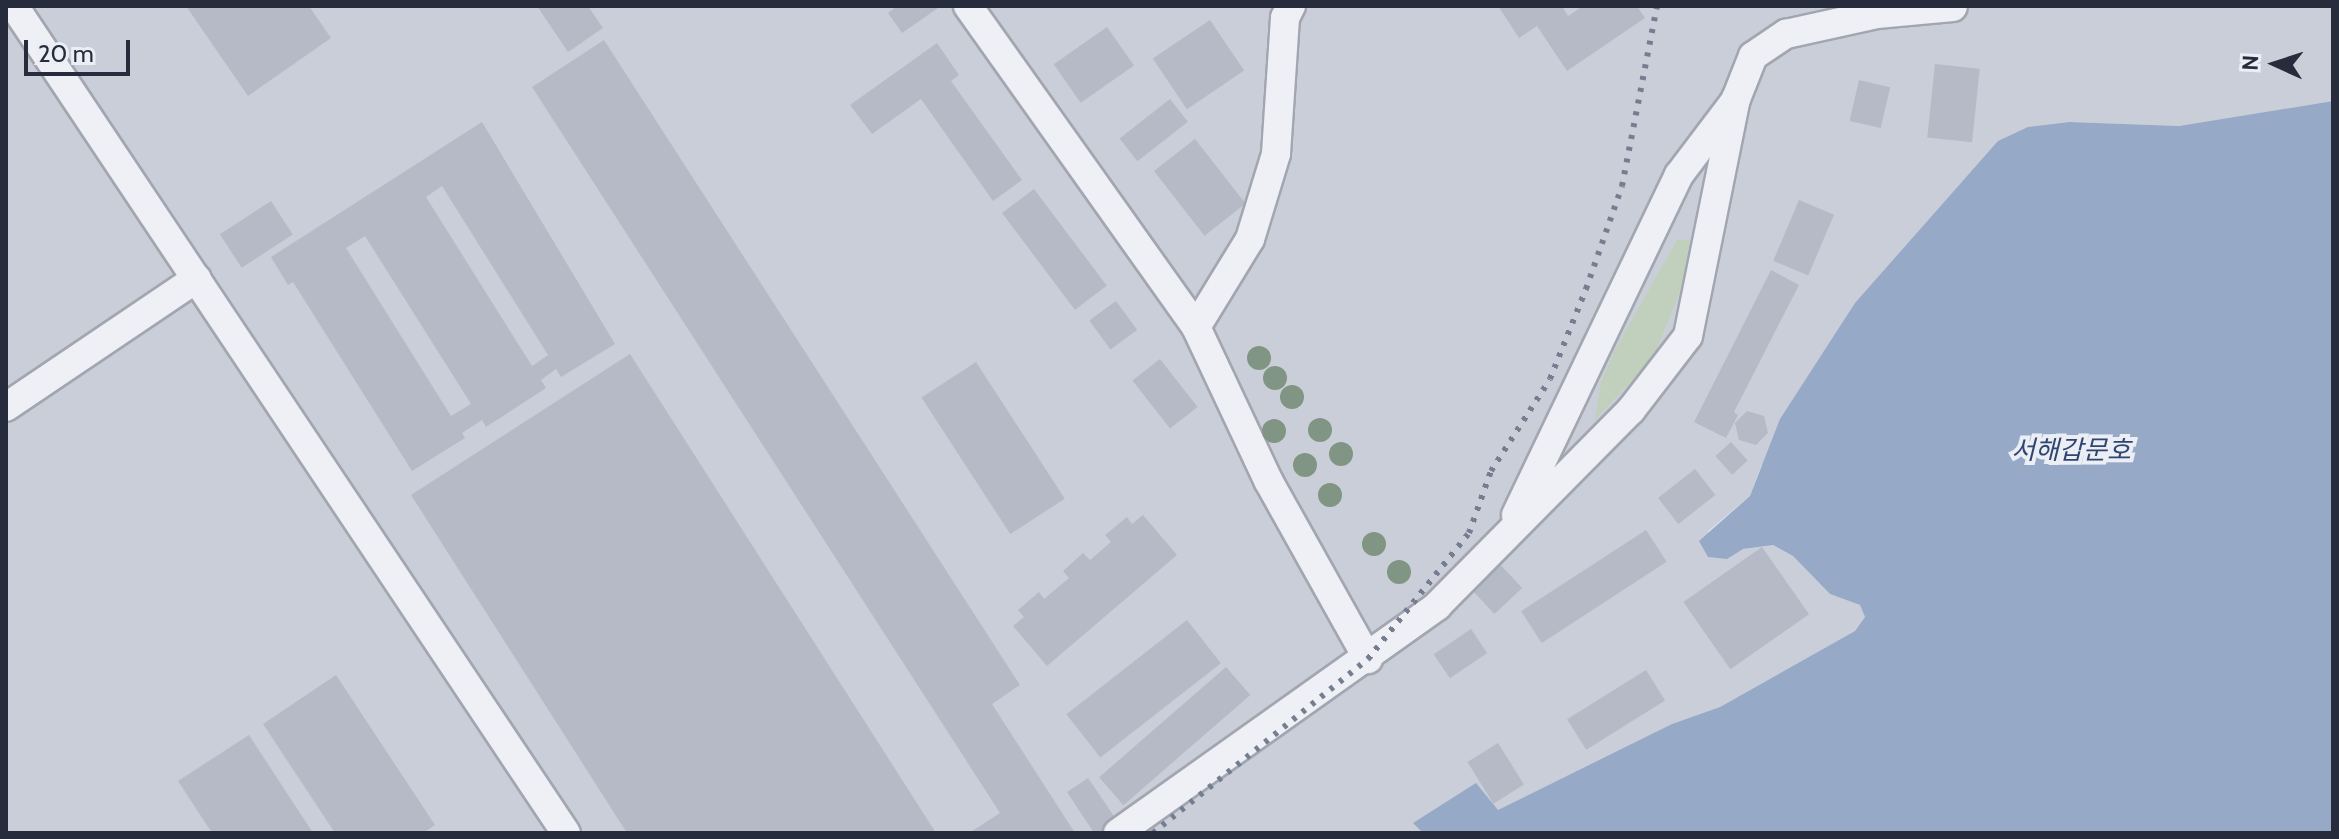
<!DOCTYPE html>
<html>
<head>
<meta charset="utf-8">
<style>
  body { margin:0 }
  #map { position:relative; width:2339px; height:839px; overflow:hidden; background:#dcdfe6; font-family:Cabin,"Noto Sans KR",sans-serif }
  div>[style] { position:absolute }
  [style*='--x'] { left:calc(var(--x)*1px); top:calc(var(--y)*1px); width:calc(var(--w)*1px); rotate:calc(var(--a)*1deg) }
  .built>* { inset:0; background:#caced8 }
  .green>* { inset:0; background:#c0d0bd }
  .water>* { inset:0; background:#96a9c7 }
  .building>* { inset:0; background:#b6bac6; transform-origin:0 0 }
  .roads { filter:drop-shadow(2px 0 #a2a6b0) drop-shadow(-2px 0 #a2a6b0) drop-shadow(0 2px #a2a6b0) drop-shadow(0 -2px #a2a6b0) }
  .minor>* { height:28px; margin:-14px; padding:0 14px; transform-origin:14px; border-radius:14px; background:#eef0f5 }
  .rail>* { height:6px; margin-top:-3px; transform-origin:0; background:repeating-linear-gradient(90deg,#757d90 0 4px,transparent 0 12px) }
  .trees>* { width:24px; height:24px; margin:-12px; border-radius:50%; background:#819584 }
  span { translate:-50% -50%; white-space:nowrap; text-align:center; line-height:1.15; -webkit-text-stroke:8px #ebeef4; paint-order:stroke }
  .water-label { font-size:26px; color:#304670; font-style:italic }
  .frame { position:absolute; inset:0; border:8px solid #262c3c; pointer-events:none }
  .north { position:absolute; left:2235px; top:24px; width:80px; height:80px; -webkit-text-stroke:6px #ebeef4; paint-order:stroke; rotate:273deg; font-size:22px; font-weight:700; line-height:32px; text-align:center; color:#262c3c }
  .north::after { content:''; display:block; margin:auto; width:28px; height:36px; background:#262c3c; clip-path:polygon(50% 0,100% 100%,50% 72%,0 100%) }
  .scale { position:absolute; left:24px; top:40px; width:106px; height:36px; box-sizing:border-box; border:4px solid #262c3c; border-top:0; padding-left:10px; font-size:24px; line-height:28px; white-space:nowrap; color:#262c3c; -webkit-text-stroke:6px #ebeef4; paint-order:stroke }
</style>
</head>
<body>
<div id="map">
  <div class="built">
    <div style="clip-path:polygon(6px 6px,2333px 6px,2333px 101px,2179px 126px,2069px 122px,2028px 127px,1761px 466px,1750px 496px,1708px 531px,1708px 557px,1726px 558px,1743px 549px,1773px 545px,1793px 556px,1830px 594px,1860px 605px,1865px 617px,1855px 631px,1720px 707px,1672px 724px,1602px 760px,1499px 833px,6px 833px)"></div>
  </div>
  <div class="green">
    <div style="clip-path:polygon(1677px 240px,1690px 240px,1696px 252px,1653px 358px,1595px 420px,1601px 382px,1615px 350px)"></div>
  </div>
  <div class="water">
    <div style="clip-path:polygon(2333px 101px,2333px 833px,1423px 833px,1413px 823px,1476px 783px,1498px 810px,1672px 724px,1720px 707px,1855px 631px,1865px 617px,1860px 605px,1830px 594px,1793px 556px,1773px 545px,1743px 549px,1727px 559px,1708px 557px,1699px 541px,1750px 496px,1780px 419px,1855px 303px,1998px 141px,2028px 127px,2069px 122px,2179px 126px)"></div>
  </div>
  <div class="building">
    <div style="clip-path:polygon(186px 6px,309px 6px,331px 38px,248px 96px)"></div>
    <div style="clip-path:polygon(537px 6px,588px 6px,603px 28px,568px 52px)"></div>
    <div style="clip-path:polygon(897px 6px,941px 6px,902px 33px,888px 13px)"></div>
    <div style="clip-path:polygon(1498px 6px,1562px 6px,1568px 16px,1583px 6px,1637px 6px,1645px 18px,1567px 71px,1537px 26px,1519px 38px)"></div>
    <div style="left:1210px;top:20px;width:61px;height:69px;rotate:56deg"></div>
    <div style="left:1107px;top:27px;width:47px;height:65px;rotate:55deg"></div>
    <div style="clip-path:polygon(604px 40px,1020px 685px,992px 704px,1075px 833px,969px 833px,1000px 813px,532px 87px)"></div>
    <div style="clip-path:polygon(937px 43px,959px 75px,951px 81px,1022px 180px,993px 201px,921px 99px,872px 134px,850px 105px)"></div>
    <div style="left:1935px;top:64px;width:45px;height:74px;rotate:6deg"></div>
    <div style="left:1859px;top:80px;width:32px;height:42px;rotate:13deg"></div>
    <div style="left:1170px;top:99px;width:29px;height:64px;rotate:52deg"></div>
    <div style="clip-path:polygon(evenodd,482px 122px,615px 344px,561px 377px,556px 369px,541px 380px,546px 388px,486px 427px,482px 420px,462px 433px,465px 438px,412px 471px,293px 282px,288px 285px,271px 257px,482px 122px,442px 186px,548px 355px,532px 366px,426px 197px,442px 186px,482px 122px,365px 236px,471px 404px,451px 416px,346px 248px,365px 236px)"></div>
    <div style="left:1195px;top:139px;width:82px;height:52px;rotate:52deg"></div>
    <div style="left:1034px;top:189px;width:121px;height:40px;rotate:53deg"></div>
    <div style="left:1799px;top:200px;width:38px;height:66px;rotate:23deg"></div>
    <div style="left:271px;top:201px;width:40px;height:61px;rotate:57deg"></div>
    <div style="clip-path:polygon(1771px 270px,1799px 285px,1734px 412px,1738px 415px,1726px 438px,1694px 422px)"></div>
    <div style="left:1116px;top:301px;width:36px;height:33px;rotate:54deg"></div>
    <div style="clip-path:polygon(630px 354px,936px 833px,627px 833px,411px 495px)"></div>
    <div style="left:1160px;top:359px;width:61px;height:35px;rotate:52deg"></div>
    <div style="left:976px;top:362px;width:163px;height:65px;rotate:57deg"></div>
    <div style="clip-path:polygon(1747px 411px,1764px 416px,1768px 433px,1756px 445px,1739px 440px,1735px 423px)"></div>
    <div style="left:1731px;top:442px;width:25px;height:21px;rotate:48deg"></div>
    <div style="left:1695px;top:469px;width:33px;height:47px;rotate:52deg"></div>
    <div style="clip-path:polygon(1143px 515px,1177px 555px,1047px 666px,1013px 626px,1024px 617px,1018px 610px,1039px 592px,1044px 599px,1069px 578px,1063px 571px,1083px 553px,1090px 560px,1111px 542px,1105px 535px,1127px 517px,1132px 524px)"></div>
    <div style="left:1646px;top:530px;width:38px;height:149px;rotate:57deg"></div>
    <div style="left:1762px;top:547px;width:82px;height:96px;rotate:55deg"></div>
    <div style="left:1497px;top:561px;width:37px;height:38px;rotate:47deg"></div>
    <div style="left:1187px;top:620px;width:55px;height:153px;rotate:52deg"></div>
    <div style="left:1471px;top:629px;width:29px;height:45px;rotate:56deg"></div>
    <div style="left:1226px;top:667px;width:37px;height:168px;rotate:49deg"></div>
    <div style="left:1646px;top:670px;width:36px;height:93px;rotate:58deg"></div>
    <div style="clip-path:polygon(336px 675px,435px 825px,423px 833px,335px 833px,263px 724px)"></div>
    <div style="clip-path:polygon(249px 735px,313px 833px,212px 833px,178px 781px)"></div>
    <div style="left:1498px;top:743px;width:49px;height:36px;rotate:58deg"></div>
    <div style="clip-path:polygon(1088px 778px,1120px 825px,1108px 833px,1094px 833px,1067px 792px)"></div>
  </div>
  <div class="roads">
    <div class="minor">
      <div style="--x:14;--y:6;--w:994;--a:56.28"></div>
      <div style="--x:968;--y:6;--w:394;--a:54.6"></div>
      <div style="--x:1291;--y:6;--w:13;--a:117"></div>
      <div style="--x:1285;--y:18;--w:136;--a:93.8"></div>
      <div style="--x:1276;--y:154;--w:89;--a:107"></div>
      <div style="--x:1250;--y:239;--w:103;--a:121.5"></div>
      <div style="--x:1196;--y:327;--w:171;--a:64.8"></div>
      <div style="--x:1269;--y:482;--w:203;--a:60.8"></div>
      <div style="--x:6;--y:407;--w:230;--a:-34"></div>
      <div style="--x:1516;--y:515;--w:377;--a:-64.4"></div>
      <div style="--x:1679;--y:175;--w:93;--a:-52.9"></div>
      <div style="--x:1118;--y:833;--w:392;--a:-35.4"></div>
      <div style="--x:1437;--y:606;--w:276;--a:-45.3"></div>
      <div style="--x:1631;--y:410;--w:93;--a:-52.4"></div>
      <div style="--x:1688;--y:336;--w:242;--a:-78.6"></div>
      <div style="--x:1736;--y:99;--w:46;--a:-68.4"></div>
      <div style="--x:1753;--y:56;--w:40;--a:-34"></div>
      <div style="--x:1786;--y:34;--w:93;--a:-12.4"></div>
      <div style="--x:1877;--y:14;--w:76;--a:-5.3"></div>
    </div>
  </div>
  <div class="rail">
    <div style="--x:1153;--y:833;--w:277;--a:-39"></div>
    <div style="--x:1368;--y:659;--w:161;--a:-51.3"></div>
    <div style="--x:1469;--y:533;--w:66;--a:-70.5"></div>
    <div style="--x:1491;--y:471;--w:109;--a:-57.3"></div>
    <div style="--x:1550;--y:379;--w:97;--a:-68.2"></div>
    <div style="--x:1586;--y:289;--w:109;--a:-70.7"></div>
    <div style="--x:1622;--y:186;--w:183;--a:-79"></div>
  </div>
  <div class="trees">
    <div style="left:1259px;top:358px"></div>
    <div style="left:1275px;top:378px"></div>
    <div style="left:1292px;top:397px"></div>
    <div style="left:1320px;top:430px"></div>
    <div style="left:1274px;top:431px"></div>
    <div style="left:1341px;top:454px"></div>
    <div style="left:1305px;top:465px"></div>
    <div style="left:1330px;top:495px"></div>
    <div style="left:1374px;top:544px"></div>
    <div style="left:1399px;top:572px"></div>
  </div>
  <div class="water-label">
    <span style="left:2071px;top:451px">서해갑문호</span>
  </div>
  <div class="frame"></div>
  <div class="north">N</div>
  <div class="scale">20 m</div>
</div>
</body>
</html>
